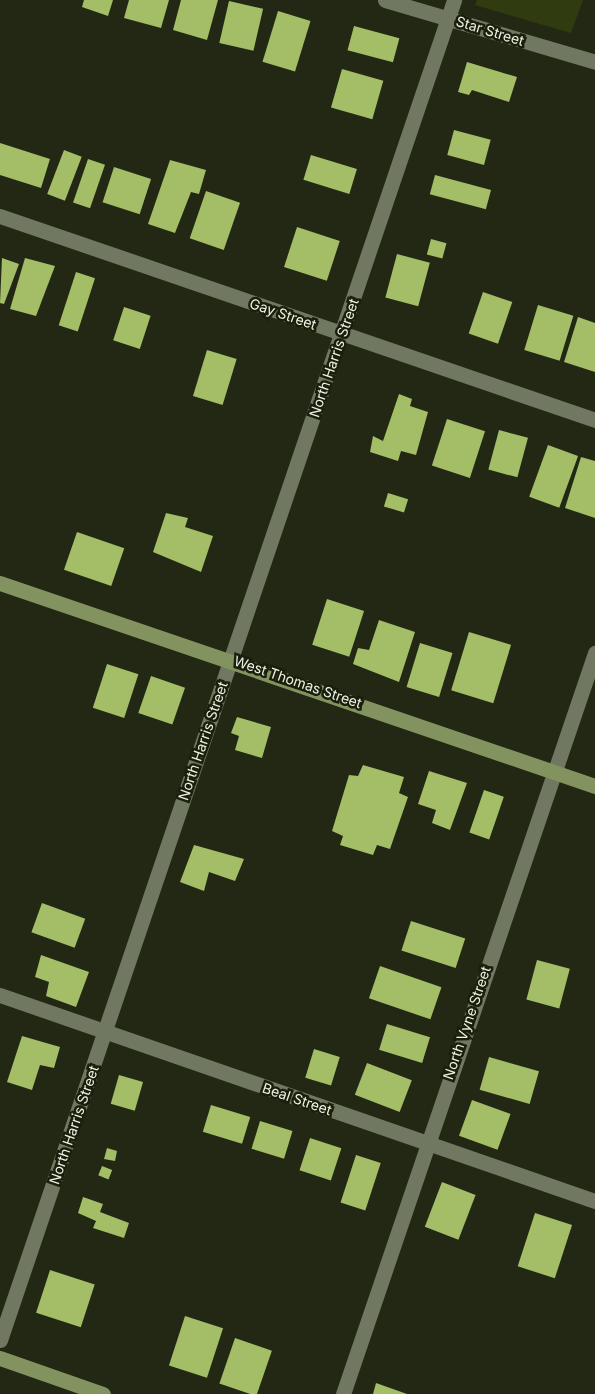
<!DOCTYPE html>
<html>
<head>
<meta charset="utf-8">
<style>
  body { margin:0 }
  #map { position:relative; width:595px; height:1394px; overflow:hidden; background:#222814; font-family:Inter,sans-serif }
  div>[style] { position:absolute }
  [style*='--x'] { left:calc(var(--x)*1px); top:calc(var(--y)*1px); width:calc(var(--w)*1px); rotate:calc(var(--a)*1deg) }
  .green>* { inset:0; background:#303c10 }
  .building>* { inset:0; background:#a4bd67; transform-origin:0 0 }
  .minor>* { height:15px; margin:-7.5px; padding:0 7.5px; transform-origin:7.5px; border-radius:7.5px; background:#707861 }
  .major>* { height:15px; margin:-7.5px; padding:0 7.5px; transform-origin:7.5px; border-radius:7.5px; background:#83935f }
  span { translate:-50% -50%; white-space:nowrap; text-align:center; line-height:1.15; -webkit-text-stroke:5px #191f0b; paint-order:stroke }
  .street-label { font-size:14px; color:#edf2e5 }
</style>
</head>
<body>
<div id="map">
  <div class="green">
    <div style="clip-path:polygon(477px 0,583px 0,571px 33px,475px 5px)"></div>
  </div>
  <div class="building">
    <div style="clip-path:polygon(84px 0,113px 0,108px 16px,82px 7px)"></div>
    <div style="clip-path:polygon(129px 0,169px 0,161px 28px,124px 18px)"></div>
    <div style="clip-path:polygon(181px 0,218px 0,207px 40px,173px 30px)"></div>
    <div style="left:229px;top:1px;width:35px;height:43px;rotate:13deg"></div>
    <div style="left:278px;top:11px;width:34px;height:53px;rotate:17deg"></div>
    <div style="left:354px;top:26px;width:47px;height:25px;rotate:15deg"></div>
    <div style="clip-path:polygon(467px 62px,517px 77px,509px 102px,472px 90px,469px 95px,458px 92px)"></div>
    <div style="left:342px;top:69px;width:43px;height:40px;rotate:16deg"></div>
    <div style="left:454px;top:130px;width:38px;height:26px;rotate:15deg"></div>
    <div style="clip-path:polygon(0 143px,50px 159px,41px 188px,0 175px)"></div>
    <div style="left:64px;top:150px;width:19px;height:47px;rotate:21deg"></div>
    <div style="left:311px;top:155px;width:48px;height:26px;rotate:17deg"></div>
    <div style="left:88px;top:159px;width:18px;height:46px;rotate:19deg"></div>
    <div style="clip-path:polygon(170px 160px,206px 170px,199px 194px,191px 192px,175px 233px,148px 224px)"></div>
    <div style="left:114px;top:167px;width:39px;height:37px;rotate:18deg"></div>
    <div style="left:435px;top:175px;width:58px;height:20px;rotate:15deg"></div>
    <div style="left:206px;top:191px;width:36px;height:50px;rotate:19deg"></div>
    <div style="left:297px;top:227px;width:45px;height:42px;rotate:18deg"></div>
    <div style="left:431px;top:239px;width:16px;height:16px;rotate:15deg"></div>
    <div style="left:397px;top:254px;width:34px;height:45px;rotate:15deg"></div>
    <div style="clip-path:polygon(2px 258px,19px 264px,4px 304px,0 303px)"></div>
    <div style="clip-path:polygon(25px 258px,55px 266px,36px 316px,10px 309px)"></div>
    <div style="left:76px;top:272px;width:20px;height:56px;rotate:18deg"></div>
    <div style="left:483px;top:292px;width:31px;height:44px;rotate:19deg"></div>
    <div style="left:538px;top:305px;width:37px;height:47px;rotate:17deg"></div>
    <div style="left:124px;top:307px;width:28px;height:35px;rotate:18deg"></div>
    <div style="clip-path:polygon(578px 317px,595px 323px,595px 372px,564px 362px)"></div>
    <div style="left:207px;top:350px;width:31px;height:48px;rotate:17deg"></div>
    <div style="clip-path:polygon(399px 394px,412px 399px,410px 406px,428px 412px,416px 455px,401px 451px,398px 461px,370px 452px,373px 436px,383px 441px)"></div>
    <div style="left:447px;top:419px;width:40px;height:49px;rotate:18deg"></div>
    <div style="left:499px;top:430px;width:30px;height:41px;rotate:15deg"></div>
    <div style="left:548px;top:445px;width:32px;height:55px;rotate:20deg"></div>
    <div style="clip-path:polygon(581px 457px,595px 461px,595px 518px,565px 508px)"></div>
    <div style="left:388px;top:493px;width:21px;height:14px;rotate:17deg"></div>
    <div style="clip-path:polygon(166px 513px,188px 518px,185px 527px,213px 536px,201px 572px,153px 552px)"></div>
    <div style="left:77px;top:532px;width:50px;height:40px;rotate:19deg"></div>
    <div style="left:327px;top:599px;width:39px;height:48px;rotate:18deg"></div>
    <div style="clip-path:polygon(379px 620px,415px 632px,399px 682px,353px 664px,358px 648px,369px 650px)"></div>
    <div style="left:469px;top:632px;width:44px;height:61px;rotate:17deg"></div>
    <div style="left:420px;top:643px;width:34px;height:46px;rotate:17deg"></div>
    <div style="left:107px;top:664px;width:33px;height:46px;rotate:18deg"></div>
    <div style="left:151px;top:676px;width:36px;height:39px;rotate:19deg"></div>
    <div style="clip-path:polygon(237px 717px,271px 727px,262px 758px,235px 750px,239px 736px,231px 733px)"></div>
    <div style="clip-path:polygon(363px 765px,404px 777px,399px 793px,408px 797px,390px 849px,377px 845px,373px 855px,340px 845px,343px 836px,332px 831px,349px 775px,358px 776px)"></div>
    <div style="clip-path:polygon(429px 771px,467px 783px,450px 830px,432px 823px,436px 810px,418px 804px)"></div>
    <div style="left:484px;top:790px;width:21px;height:45px;rotate:19deg"></div>
    <div style="clip-path:polygon(194px 845px,244px 859px,235px 881px,209px 872px,204px 891px,180px 882px)"></div>
    <div style="left:42px;top:903px;width:46px;height:31px;rotate:20deg"></div>
    <div style="left:411px;top:921px;width:57px;height:31px;rotate:18deg"></div>
    <div style="clip-path:polygon(41px 955px,89px 972px,76px 1007px,46px 996px,49px 982px,35px 977px)"></div>
    <div style="left:537px;top:960px;width:34px;height:41px;rotate:15deg"></div>
    <div style="left:380px;top:966px;width:65px;height:34px;rotate:19deg"></div>
    <div style="left:387px;top:1024px;width:45px;height:27px;rotate:17deg"></div>
    <div style="clip-path:polygon(22px 1036px,60px 1047px,54px 1068px,40px 1065px,32px 1090px,7px 1082px)"></div>
    <div style="left:314px;top:1049px;width:27px;height:30px;rotate:17deg"></div>
    <div style="left:489px;top:1057px;width:52px;height:34px;rotate:16deg"></div>
    <div style="left:367px;top:1063px;width:48px;height:34px;rotate:21deg"></div>
    <div style="left:119px;top:1075px;width:25px;height:30px;rotate:16deg"></div>
    <div style="left:472px;top:1100px;width:41px;height:38px;rotate:20deg"></div>
    <div style="left:211px;top:1105px;width:41px;height:28px;rotate:17deg"></div>
    <div style="left:260px;top:1121px;width:34px;height:29px;rotate:17deg"></div>
    <div style="left:310px;top:1138px;width:33px;height:34px;rotate:18deg"></div>
    <div style="clip-path:polygon(107px 1148px,117px 1151px,115px 1161px,104px 1159px)"></div>
    <div style="left:356px;top:1155px;width:26px;height:50px;rotate:18deg"></div>
    <div style="left:102px;top:1166px;width:11px;height:10px;rotate:22deg"></div>
    <div style="left:442px;top:1182px;width:36px;height:48px;rotate:21deg"></div>
    <div style="clip-path:polygon(83px 1197px,103px 1204px,100px 1212px,129px 1223px,124px 1238px,93px 1228px,96px 1221px,78px 1213px)"></div>
    <div style="left:535px;top:1213px;width:39px;height:56px;rotate:18deg"></div>
    <div style="left:50px;top:1270px;width:47px;height:45px;rotate:18deg"></div>
    <div style="left:185px;top:1316px;width:40px;height:52px;rotate:18deg"></div>
    <div style="left:235px;top:1338px;width:39px;height:48px;rotate:19deg"></div>
    <div style="clip-path:polygon(376px 1383px,407px 1394px,373px 1394px)"></div>
  </div>
  <div class="minor">
    <div style="--x:385;--y:0;--w:219;--a:16.4"></div>
    <div style="--x:0;--y:216;--w:629;--a:18.92"></div>
    <div style="--x:0;--y:995;--w:630;--a:19.1"></div>
    <div style="--x:0;--y:1340;--w:1415;--a:-71.28"></div>
    <div style="--x:343;--y:1394;--w:783;--a:-71.22"></div>
  </div>
  <div class="major">
    <div style="--x:0;--y:583;--w:629;--a:18.84"></div>
    <div style="--x:0;--y:1358;--w:109;--a:19.3"></div>
  </div>
  <div class="street-label">
    <span style="left:490px;top:31px;rotate:17deg">Star Street</span>
    <span style="left:283px;top:314px;rotate:19deg">Gay Street</span>
    <span style="left:334px;top:358px;rotate:-71deg">North Harris Street</span>
    <span style="left:298px;top:682px;rotate:19deg">West Thomas Street</span>
    <span style="left:203px;top:741px;rotate:-71deg">North Harris Street</span>
    <span style="left:467px;top:1023px;rotate:-71deg">North Vyne Street</span>
    <span style="left:297px;top:1099px;rotate:19deg">Beal Street</span>
    <span style="left:74px;top:1125px;rotate:-71deg">North Harris Street</span>
  </div>
</div>
</body>
</html>
